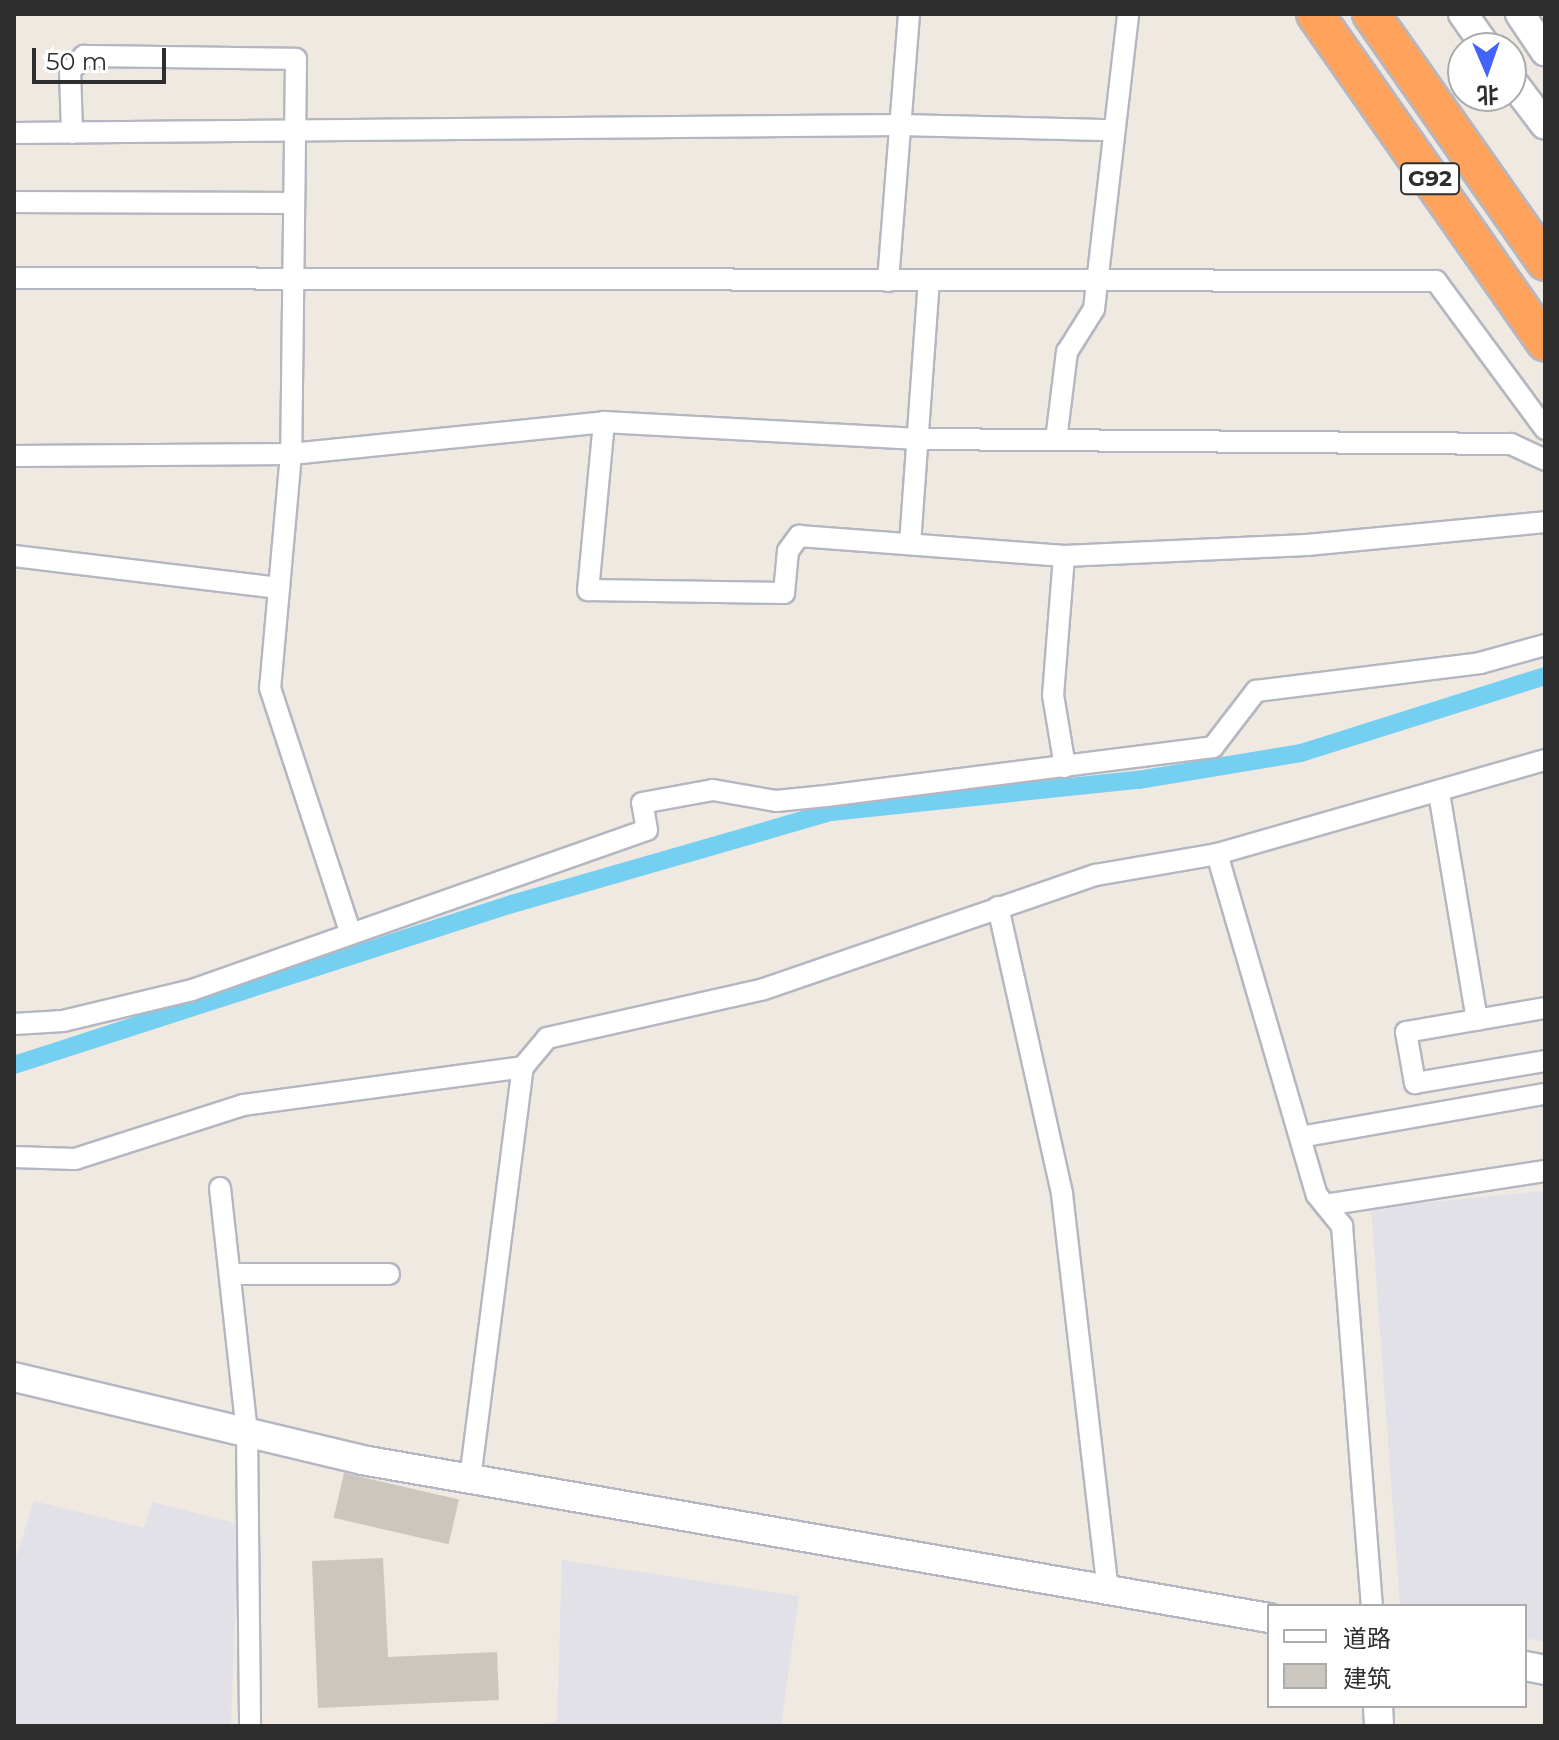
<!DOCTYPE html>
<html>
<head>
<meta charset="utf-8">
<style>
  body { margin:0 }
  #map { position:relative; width:1559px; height:1740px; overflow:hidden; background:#efe9e1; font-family:Montserrat,"Noto Sans SC",sans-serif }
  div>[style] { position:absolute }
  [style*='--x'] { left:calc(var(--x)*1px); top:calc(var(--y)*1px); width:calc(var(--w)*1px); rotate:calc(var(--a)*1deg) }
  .industrial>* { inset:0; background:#e3e1e8 }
  .canal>* { height:18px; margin:-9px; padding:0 9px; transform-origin:9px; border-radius:9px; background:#75cff0 }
  .building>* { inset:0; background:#cbc7bf; transform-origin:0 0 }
  .roads { filter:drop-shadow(2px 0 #b4b7c1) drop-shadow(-2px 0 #b4b7c1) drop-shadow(0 2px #b4b7c1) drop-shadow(0 -2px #b4b7c1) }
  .street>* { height:20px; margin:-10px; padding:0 10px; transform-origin:10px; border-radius:10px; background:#fff }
  .secondary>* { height:28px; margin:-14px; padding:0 14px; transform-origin:14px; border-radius:14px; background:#fff }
  .highway>* { height:36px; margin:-18px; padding:0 18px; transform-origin:18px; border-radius:18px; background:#ffa35c }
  span { translate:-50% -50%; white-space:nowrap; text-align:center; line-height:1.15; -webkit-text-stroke:6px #fff; paint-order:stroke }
  .shield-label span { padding:2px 6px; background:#fff; border:2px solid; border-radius:6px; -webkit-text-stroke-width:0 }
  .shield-label { font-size:22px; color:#2e2e2e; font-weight:700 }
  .frame { position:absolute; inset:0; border:16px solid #2e2e2e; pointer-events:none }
  .legend { position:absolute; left:1267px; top:1604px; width:260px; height:104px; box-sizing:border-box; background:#fff; border:2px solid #ababab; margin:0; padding:10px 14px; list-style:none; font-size:24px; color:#2e2e2e }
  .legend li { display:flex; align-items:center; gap:16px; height:40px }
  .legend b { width:40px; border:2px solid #ababab }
  .north { position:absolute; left:1447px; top:32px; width:80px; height:80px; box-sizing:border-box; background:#fff; border:2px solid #ababab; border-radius:50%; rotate:178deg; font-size:22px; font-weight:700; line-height:32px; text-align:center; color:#2e2e2e }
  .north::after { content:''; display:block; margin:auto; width:28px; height:36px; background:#4264fb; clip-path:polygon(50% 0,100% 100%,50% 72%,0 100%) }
  .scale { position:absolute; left:32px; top:48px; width:134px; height:36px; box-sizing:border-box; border:4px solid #2e2e2e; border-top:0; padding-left:10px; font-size:24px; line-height:28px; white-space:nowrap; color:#2e2e2e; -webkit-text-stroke:6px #fff; paint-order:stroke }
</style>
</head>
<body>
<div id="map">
  <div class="industrial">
    <div style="clip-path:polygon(1545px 1191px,1545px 1642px,1525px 1638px,1525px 1606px,1400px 1606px,1371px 1208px)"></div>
    <div style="clip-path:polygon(34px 1501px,144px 1528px,152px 1502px,238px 1524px,231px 1726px,14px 1726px,14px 1564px)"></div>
    <div style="clip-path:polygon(562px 1560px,799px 1596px,781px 1726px,534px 1726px,557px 1721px)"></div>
  </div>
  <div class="canal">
    <div style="--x:14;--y:1065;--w:523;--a:-17.92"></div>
    <div style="--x:512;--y:904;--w:332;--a:-16.1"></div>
    <div style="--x:831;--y:812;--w:309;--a:-6"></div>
    <div style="--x:1138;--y:780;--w:165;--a:-9.4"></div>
    <div style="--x:1301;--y:753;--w:256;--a:-17.5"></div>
  </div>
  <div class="building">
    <div style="left:344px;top:1473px;width:118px;height:46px;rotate:13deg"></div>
    <div style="clip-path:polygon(383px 1558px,388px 1657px,497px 1652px,499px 1700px,318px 1708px,312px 1561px)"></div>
  </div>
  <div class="roads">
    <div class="street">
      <div style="--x:14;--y:133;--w:886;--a:-0.52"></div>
      <div style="--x:900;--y:125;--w:212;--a:1.4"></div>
      <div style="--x:72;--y:133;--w:62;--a:-91.8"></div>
      <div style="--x:70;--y:71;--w:21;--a:-47"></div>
      <div style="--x:84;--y:56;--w:212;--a:0.8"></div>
      <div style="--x:296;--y:59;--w:395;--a:90.7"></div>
      <div style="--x:291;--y:454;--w:235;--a:95.1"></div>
      <div style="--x:270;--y:688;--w:257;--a:71.8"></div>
      <div style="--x:14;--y:202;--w:280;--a:0.2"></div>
      <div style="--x:14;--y:278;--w:1422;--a:0.12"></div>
      <div style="--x:1436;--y:281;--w:184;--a:53.6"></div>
      <div style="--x:888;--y:281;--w:268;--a:-85.5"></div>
      <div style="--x:604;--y:422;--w:169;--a:95.4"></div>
      <div style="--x:588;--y:590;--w:196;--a:0.9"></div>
      <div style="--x:784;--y:593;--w:42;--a:-84.6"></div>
      <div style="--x:788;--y:551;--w:19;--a:-54"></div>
      <div style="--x:799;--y:536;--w:266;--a:4.3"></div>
      <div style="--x:1064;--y:556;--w:243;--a:-2.6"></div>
      <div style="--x:1307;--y:545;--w:239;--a:-5.5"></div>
      <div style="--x:1056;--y:440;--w:89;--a:-82.9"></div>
      <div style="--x:1067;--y:352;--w:51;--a:-57.9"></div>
      <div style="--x:1094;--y:309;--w:297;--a:-83.4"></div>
      <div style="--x:14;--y:456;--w:277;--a:-0.4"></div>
      <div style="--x:291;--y:454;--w:315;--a:-5.8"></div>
      <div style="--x:604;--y:422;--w:315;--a:3.1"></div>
      <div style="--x:919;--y:439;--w:592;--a:0.48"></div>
      <div style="--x:1511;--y:444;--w:38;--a:25"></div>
      <div style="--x:910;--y:544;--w:264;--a:-85.9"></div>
      <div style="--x:14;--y:556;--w:267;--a:6.9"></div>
      <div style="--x:1064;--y:556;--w:139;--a:94.5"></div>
      <div style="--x:1053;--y:695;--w:73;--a:80.5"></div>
      <div style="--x:1439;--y:793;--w:230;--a:80.5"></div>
      <div style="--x:1217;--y:854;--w:355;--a:73.7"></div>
      <div style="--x:1317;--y:1195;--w:40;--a:51"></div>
      <div style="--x:1342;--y:1226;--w:381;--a:85.5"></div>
      <div style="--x:998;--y:907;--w:294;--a:77.4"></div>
      <div style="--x:1062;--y:1194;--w:394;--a:83.4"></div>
      <div style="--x:1545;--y:1008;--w:141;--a:170.2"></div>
      <div style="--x:1406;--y:1032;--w:52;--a:80"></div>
      <div style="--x:1415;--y:1083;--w:132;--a:-9.6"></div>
      <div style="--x:14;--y:1024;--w:49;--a:-3.5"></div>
      <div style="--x:63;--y:1021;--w:133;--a:-13.5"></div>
      <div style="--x:192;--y:990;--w:482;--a:-19.4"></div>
      <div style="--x:647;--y:830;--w:27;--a:-100"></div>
      <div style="--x:642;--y:803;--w:72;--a:-10.4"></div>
      <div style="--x:713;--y:790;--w:64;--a:9.9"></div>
      <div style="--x:776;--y:801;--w:50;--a:-5.7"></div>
      <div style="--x:826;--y:796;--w:390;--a:-7.2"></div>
      <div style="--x:1213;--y:747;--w:71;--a:-52.5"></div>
      <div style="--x:1256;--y:691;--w:226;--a:-7.1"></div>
      <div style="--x:1480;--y:663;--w:67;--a:-15.5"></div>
      <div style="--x:1300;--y:1137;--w:249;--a:-10"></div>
      <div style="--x:14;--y:1157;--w:61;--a:1.9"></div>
      <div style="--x:75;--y:1159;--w:176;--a:-17.8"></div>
      <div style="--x:243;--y:1105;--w:283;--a:-7.7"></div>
      <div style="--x:220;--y:1188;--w:245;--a:83.7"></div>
      <div style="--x:247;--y:1432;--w:294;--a:89.4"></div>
      <div style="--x:1325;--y:1205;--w:223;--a:-8.8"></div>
      <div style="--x:230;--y:1274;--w:159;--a:0"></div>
      <div style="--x:470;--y:1479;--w:415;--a:-82.7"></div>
      <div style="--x:523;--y:1067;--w:38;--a:-50"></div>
      <div style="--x:547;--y:1038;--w:222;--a:-12.7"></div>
      <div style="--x:764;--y:989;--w:351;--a:-19"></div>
      <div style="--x:1096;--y:875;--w:123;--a:-9.8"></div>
      <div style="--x:1217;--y:854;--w:341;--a:-16"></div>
    </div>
    <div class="secondary">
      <div style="--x:1463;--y:14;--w:42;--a:54.8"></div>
      <div style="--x:1520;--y:14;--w:45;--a:56"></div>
      <div style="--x:1511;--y:80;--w:56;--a:52.9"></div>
      <div style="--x:14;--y:1377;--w:358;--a:13.4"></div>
      <div style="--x:362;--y:1460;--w:921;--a:9.88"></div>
      <div style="--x:1525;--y:1666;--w:20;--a:11"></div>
      <div style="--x:1378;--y:1706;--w:20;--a:87"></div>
    </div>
    <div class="highway">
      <div style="--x:1315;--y:14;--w:401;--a:55"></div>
      <div style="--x:1371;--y:14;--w:303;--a:54.9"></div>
    </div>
  </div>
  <div class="shield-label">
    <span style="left:1430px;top:179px">G92</span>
  </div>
  <div class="frame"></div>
  <ul class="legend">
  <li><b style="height:10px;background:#fff"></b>道路</li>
  <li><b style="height:22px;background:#cbc7bf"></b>建筑</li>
  </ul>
  <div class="north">北</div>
  <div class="scale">50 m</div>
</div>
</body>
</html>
